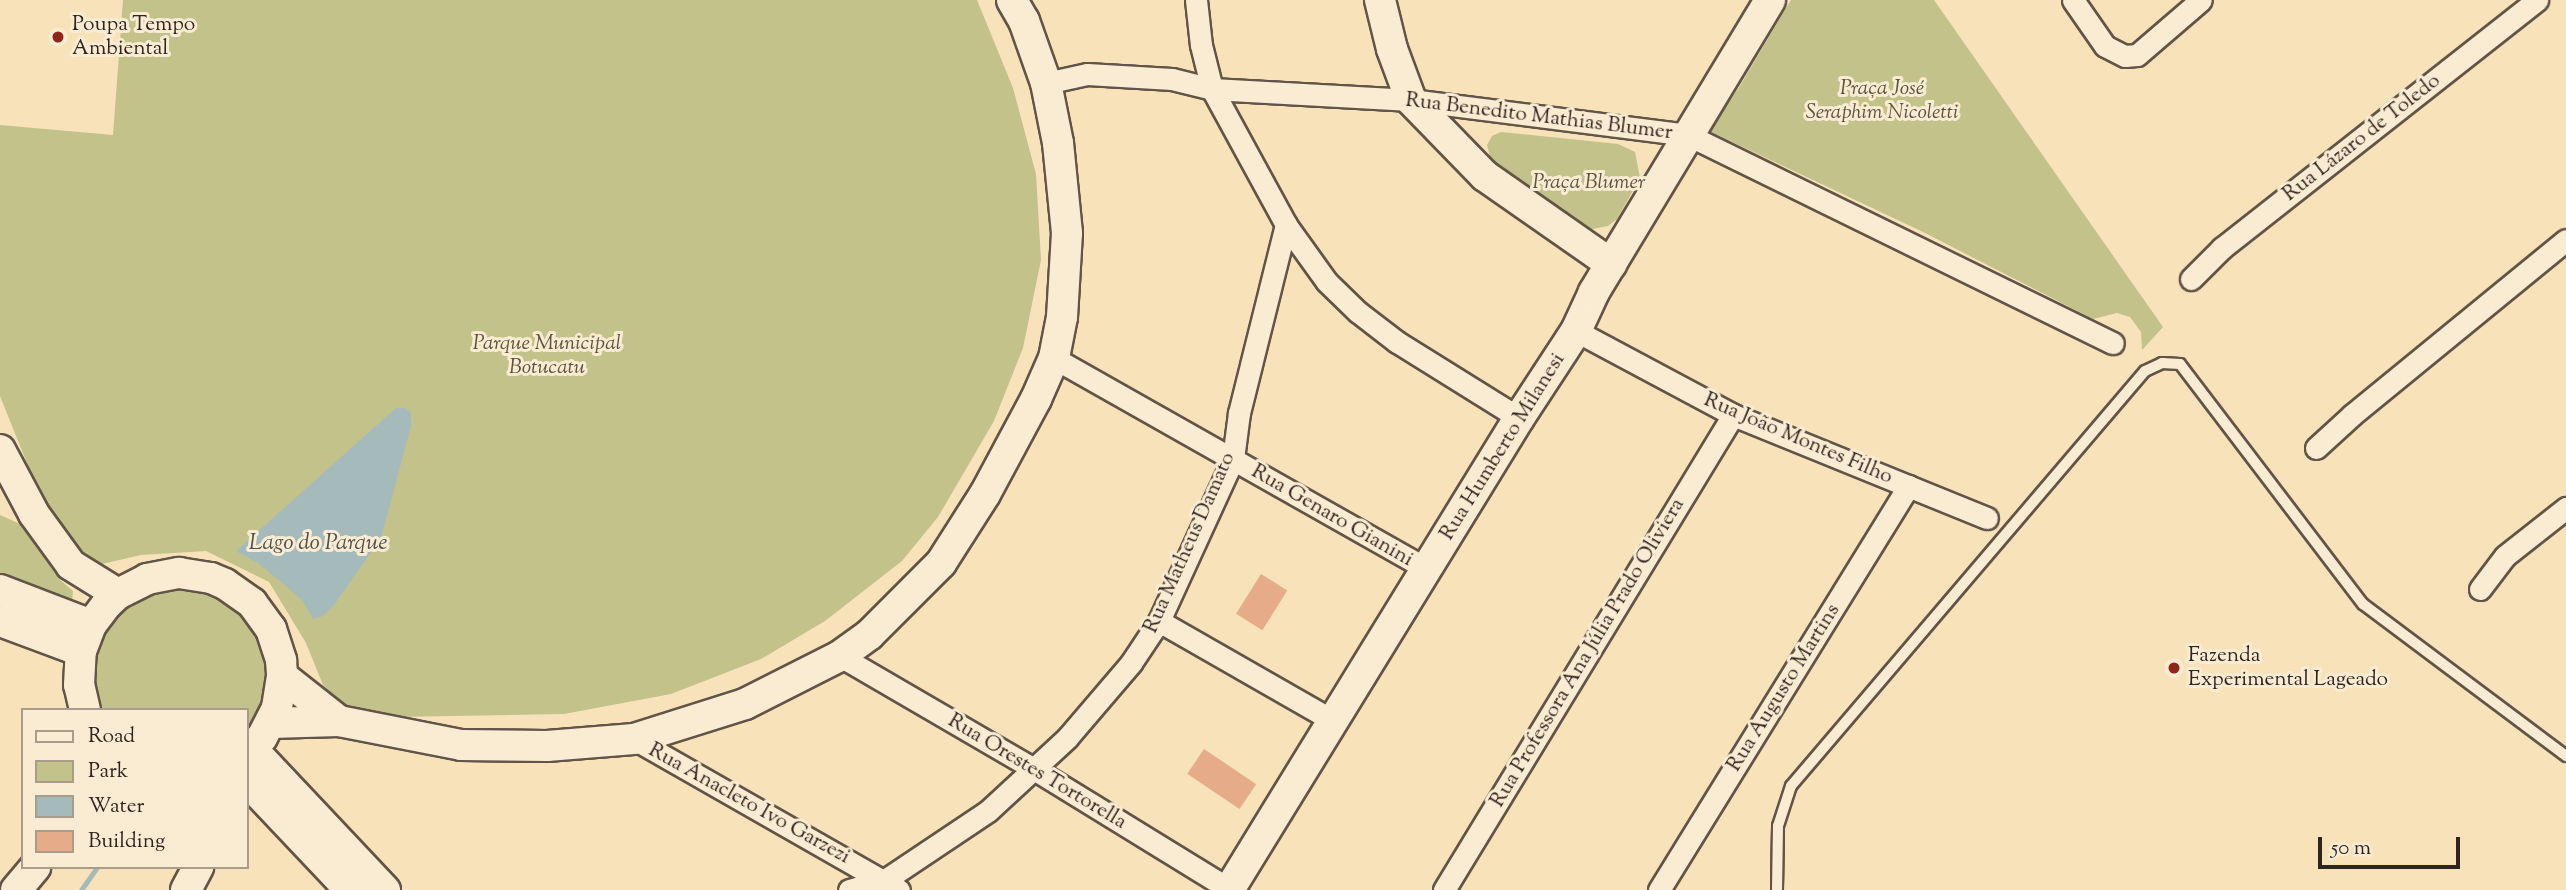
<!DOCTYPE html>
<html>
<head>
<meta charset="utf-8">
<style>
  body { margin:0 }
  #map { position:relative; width:2566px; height:890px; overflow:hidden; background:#f8e2b9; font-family:"Sorts Mill Goudy",serif }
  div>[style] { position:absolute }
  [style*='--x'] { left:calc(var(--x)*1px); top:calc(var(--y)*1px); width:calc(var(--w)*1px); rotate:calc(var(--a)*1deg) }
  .green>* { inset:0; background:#c3c28b }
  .water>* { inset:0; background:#a4babb }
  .stream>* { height:5px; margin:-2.5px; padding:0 2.5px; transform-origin:2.5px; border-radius:2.5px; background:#a4babb }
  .building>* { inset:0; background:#e6ab89; transform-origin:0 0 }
  .roads { filter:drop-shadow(2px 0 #625446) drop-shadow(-2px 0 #625446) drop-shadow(0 2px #625446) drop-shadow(0 -2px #625446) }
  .lane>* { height:10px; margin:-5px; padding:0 5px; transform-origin:5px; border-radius:5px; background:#faecd2 }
  .street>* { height:21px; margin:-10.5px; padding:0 10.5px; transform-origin:10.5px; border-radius:10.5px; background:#faecd2 }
  .secondary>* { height:30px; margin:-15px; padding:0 15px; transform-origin:15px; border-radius:15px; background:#faecd2 }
  .dots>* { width:19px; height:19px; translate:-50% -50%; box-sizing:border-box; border:4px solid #faecd2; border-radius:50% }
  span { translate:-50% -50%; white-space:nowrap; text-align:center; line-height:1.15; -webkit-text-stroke:6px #faecd2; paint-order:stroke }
  .poi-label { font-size:21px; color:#30241f }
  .left { translate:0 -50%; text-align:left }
  .park-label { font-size:21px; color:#5c533f; font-style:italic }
  .street-label { font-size:21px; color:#30241f }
  .water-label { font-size:23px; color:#53514e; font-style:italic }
  .legend { position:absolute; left:21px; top:708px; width:228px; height:161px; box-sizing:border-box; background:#faecd2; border:2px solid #a99c8a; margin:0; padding:9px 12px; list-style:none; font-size:21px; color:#30241f }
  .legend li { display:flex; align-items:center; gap:14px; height:35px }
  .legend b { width:35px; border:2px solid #a99c8a }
  .scale { position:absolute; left:2318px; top:837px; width:142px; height:32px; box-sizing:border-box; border:4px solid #30241f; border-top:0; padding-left:9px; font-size:21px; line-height:24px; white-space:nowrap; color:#30241f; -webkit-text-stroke:5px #faecd2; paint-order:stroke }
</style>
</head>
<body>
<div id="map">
  <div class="green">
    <div style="clip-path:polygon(123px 0,977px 0,1013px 88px,1036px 174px,1041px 260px,1023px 348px,994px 421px,938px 517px,902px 561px,825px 621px,761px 659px,671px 694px,564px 714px,395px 717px,353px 714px,323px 685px,306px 643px,269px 582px,206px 551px,141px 555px,102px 564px,72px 545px,39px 493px,0 396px,0 125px,113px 135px)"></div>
    <div style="clip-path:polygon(1791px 0,1934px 0,2163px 327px,2142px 350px,2141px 332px,2130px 317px,2117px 313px,2093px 319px,1923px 232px,1709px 131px,1738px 89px)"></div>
    <div style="clip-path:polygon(1501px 132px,1618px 144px,1635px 152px,1640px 178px,1617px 219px,1608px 226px,1588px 230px,1566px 220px,1490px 157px,1487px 145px,1492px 136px)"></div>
    <div style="clip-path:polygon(0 515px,20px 524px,60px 580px,73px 591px,72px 603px,0 581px)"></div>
    <div style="clip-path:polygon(177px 587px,218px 596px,241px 613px,258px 635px,268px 676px,263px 704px,247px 733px,247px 710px,99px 710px,93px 682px,95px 654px,106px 628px,125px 607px,150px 593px)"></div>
  </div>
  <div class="water">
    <div style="clip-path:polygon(396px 408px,405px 408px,411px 413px,411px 426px,381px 538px,334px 605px,323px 616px,313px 619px,302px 600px,281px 582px,258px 563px,236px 551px)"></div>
  </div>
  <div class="stream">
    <div style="--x:81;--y:890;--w:28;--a:-55"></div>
  </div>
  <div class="building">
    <div style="left:1261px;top:574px;width:31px;height:47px;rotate:32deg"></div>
    <div style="left:1204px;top:749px;width:63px;height:30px;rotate:34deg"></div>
  </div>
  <div class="roads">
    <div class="lane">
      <div style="--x:1777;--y:890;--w:64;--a:-89.1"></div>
      <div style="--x:1778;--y:826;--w:42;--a:-72"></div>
      <div style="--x:1791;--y:786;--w:545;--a:-49.54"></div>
      <div style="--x:2145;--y:371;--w:19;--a:-25"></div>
      <div style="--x:2162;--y:363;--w:18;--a:3"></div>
      <div style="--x:2180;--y:364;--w:302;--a:52.7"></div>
      <div style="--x:2363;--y:604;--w:254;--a:36.8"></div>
    </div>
    <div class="street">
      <div style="--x:1196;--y:0;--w:45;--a:83.7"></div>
      <div style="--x:1201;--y:45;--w:45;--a:76"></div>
      <div style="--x:1212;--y:89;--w:155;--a:61.4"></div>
      <div style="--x:1286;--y:225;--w:70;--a:54.3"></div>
      <div style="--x:1327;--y:282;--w:43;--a:44.1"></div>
      <div style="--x:1358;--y:312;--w:49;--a:37.6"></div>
      <div style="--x:1397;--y:342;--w:144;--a:31.9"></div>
      <div style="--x:2073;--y:0;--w:56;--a:55.2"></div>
      <div style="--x:2105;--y:46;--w:22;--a:27"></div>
      <div style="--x:2125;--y:56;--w:12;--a:-5"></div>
      <div style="--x:2137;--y:55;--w:84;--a:-40.7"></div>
      <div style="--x:1046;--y:83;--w:42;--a:-12.4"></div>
      <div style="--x:1087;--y:74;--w:85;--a:3.4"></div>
      <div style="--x:1172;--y:79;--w:41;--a:14"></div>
      <div style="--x:1212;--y:89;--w:199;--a:3.2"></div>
      <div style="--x:1411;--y:100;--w:279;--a:7.2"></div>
      <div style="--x:1688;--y:135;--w:473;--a:26.1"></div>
      <div style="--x:2191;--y:279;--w:44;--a:-45"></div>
      <div style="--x:2222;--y:248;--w:401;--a:-38.2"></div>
      <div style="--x:1576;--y:331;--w:178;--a:28.1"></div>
      <div style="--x:1733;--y:415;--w:274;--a:22.1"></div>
      <div style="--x:1054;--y:358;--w:430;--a:29.5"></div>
      <div style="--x:2316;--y:448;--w:49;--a:-42.5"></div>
      <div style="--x:2352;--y:415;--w:276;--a:-39.3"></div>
      <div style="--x:2480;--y:589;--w:41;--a:-52.9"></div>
      <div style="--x:2505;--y:556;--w:78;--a:-38.2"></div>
      <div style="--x:1159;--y:621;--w:199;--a:29.8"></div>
      <div style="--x:840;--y:656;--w:225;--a:30.2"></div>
      <div style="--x:1034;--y:769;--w:231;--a:31.6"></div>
      <div style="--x:634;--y:739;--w:305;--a:29.7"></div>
      <div style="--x:849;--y:890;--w:37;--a:-16"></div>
      <div style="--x:885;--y:880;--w:124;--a:-33.8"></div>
      <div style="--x:988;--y:811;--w:108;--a:-42.7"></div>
      <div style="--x:1067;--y:738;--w:99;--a:-49.5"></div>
      <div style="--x:1131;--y:663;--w:50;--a:-56.3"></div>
      <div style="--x:1159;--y:621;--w:178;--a:-65.4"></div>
      <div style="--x:1233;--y:459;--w:46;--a:-82.6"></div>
      <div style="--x:1239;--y:413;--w:194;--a:-76"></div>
      <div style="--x:1444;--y:890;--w:556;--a:-58.68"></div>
      <div style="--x:1659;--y:890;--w:475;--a:-58.3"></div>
    </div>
    <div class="secondary">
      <div style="--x:1380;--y:0;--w:50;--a:76.2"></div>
      <div style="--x:1392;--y:49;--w:54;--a:69.6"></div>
      <div style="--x:1411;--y:100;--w:106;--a:45.8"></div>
      <div style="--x:1485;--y:176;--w:154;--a:34.9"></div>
      <div style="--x:0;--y:450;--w:72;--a:62"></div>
      <div style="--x:34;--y:514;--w:63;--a:54"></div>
      <div style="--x:71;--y:565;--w:55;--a:31.7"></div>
      <div style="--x:0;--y:590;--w:97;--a:21"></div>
      <div style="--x:0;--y:621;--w:86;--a:20.3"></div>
      <div style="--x:282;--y:676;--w:73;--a:38.3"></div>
      <div style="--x:85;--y:710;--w:26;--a:-103"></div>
      <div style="--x:79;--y:685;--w:34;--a:-87"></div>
      <div style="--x:81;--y:651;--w:28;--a:-69"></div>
      <div style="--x:91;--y:625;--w:25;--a:-53"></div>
      <div style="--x:106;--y:605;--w:16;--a:-43"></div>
      <div style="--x:118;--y:594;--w:33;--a:-27"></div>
      <div style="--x:147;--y:579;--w:33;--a:-11"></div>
      <div style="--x:179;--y:573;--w:32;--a:9"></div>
      <div style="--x:211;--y:578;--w:15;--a:23"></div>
      <div style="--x:225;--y:584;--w:33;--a:35"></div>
      <div style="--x:252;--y:603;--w:32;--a:54"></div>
      <div style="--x:271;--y:629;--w:33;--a:72"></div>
      <div style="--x:281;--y:660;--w:16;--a:86"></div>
      <div style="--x:282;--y:676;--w:32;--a:99"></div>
      <div style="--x:277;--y:708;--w:33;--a:117"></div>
      <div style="--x:262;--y:737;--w:22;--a:133"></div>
      <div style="--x:271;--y:723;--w:68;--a:-1.7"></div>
      <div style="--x:339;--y:721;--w:124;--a:11.1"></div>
      <div style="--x:461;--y:745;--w:86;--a:0.7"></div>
      <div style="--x:547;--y:746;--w:87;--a:-4.6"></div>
      <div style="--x:634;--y:739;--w:116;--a:-17.5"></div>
      <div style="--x:745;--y:704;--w:106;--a:-26.8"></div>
      <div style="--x:840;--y:656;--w:36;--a:-36"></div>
      <div style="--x:869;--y:635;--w:102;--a:-45"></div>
      <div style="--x:941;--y:563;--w:82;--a:-57.5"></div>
      <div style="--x:985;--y:494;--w:108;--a:-61.8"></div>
      <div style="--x:1036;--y:399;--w:45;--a:-66.3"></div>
      <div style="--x:1054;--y:358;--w:42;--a:-79"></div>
      <div style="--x:1062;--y:317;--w:84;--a:-86.6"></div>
      <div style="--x:1067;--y:233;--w:90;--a:-95.7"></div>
      <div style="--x:1058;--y:143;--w:61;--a:-101.3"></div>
      <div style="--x:1046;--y:83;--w:66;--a:-109.5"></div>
      <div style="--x:1024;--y:21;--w:24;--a:-120"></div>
      <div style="--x:252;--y:749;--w:194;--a:46.7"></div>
      <div style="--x:247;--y:781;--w:150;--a:46.6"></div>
      <div style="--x:16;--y:890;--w:30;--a:-50"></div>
      <div style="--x:186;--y:890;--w:26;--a:-62"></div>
      <div style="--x:1229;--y:890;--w:554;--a:-58.43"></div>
      <div style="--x:1519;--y:418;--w:104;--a:-56.8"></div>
      <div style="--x:1576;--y:331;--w:43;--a:-65.2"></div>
      <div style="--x:1594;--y:292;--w:341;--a:-58.9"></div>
    </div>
  </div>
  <div class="dots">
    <div style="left:58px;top:37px;background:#8f2418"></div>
    <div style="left:2174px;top:668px;background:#8f2418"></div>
  </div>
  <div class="poi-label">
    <span class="left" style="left:72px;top:37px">Poupa Tempo<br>Ambiental</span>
    <span class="left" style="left:2188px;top:668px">Fazenda<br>Experimental Lageado</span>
  </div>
  <div class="park-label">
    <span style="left:1882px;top:101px">Praça José<br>Seraphim Nicoletti</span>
    <span style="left:1589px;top:183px">Praça Blumer</span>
    <span style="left:547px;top:356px">Parque Municipal<br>Botucatu</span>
  </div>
  <div class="street-label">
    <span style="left:1539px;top:117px;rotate:7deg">Rua Benedito Mathias Blumer</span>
    <span style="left:2362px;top:138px;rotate:-38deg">Rua Lázaro de Toledo</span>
    <span style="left:1798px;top:439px;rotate:23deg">Rua João Montes Filho</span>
    <span style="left:1503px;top:447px;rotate:-58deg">Rua Humberto Milanesi</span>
    <span style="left:1332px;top:516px;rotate:30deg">Rua Genaro Gianini</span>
    <span style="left:1190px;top:543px;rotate:-66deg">Rua Matheus Damato</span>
    <span style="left:1588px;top:653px;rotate:-59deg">Rua Professora Ana Júlia Prado Oliviera</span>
    <span style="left:1784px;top:688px;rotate:-58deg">Rua Augusto Martins</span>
    <span style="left:1037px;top:772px;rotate:31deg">Rua Orestes Tortorella</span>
    <span style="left:749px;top:804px;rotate:29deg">Rua Anacleto Ivo Garzezi</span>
  </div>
  <div class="water-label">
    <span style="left:318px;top:544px">Lago do Parque</span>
  </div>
  <ul class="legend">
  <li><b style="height:9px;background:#faecd2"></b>Road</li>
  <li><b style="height:19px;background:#c3c28b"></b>Park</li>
  <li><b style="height:19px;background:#a4babb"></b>Water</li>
  <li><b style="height:19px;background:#e6ab89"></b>Building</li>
  </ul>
  <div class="scale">50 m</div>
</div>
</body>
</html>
